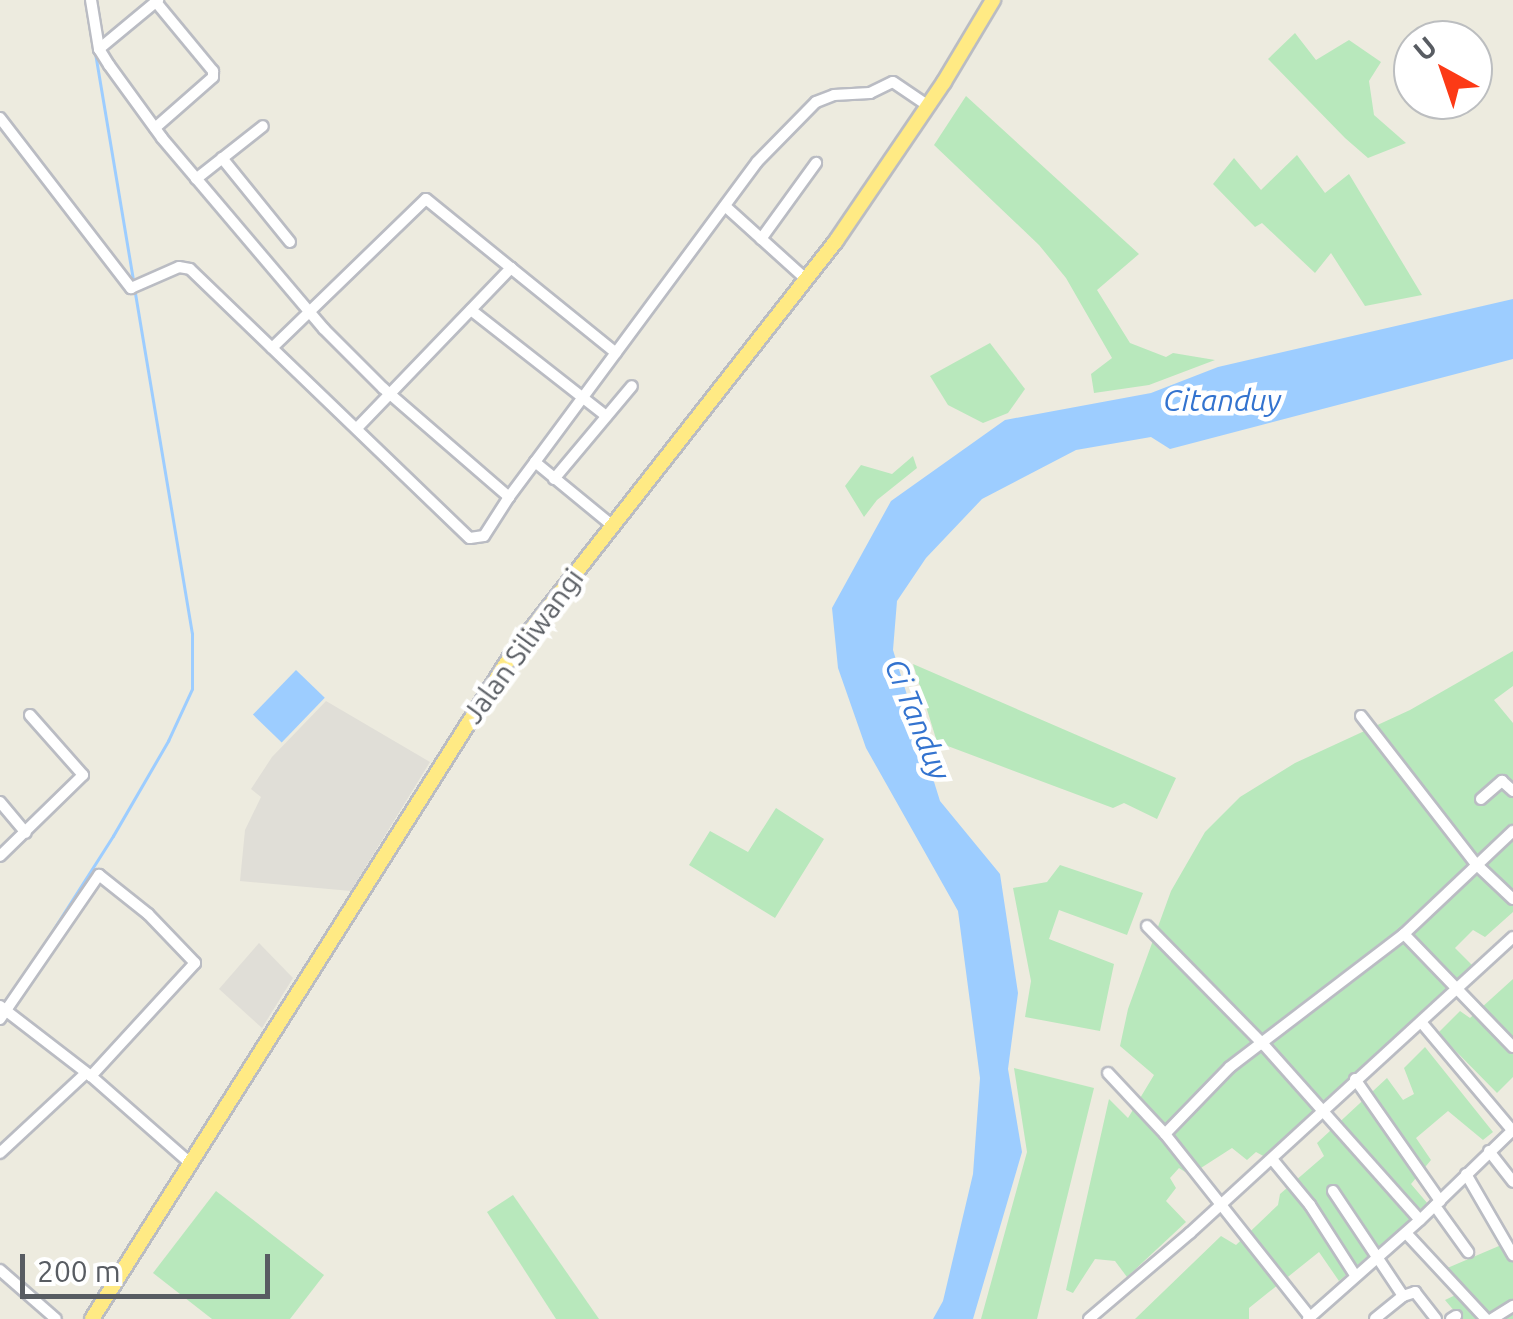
<!DOCTYPE html>
<html>
<head>
<meta charset="utf-8">
<style>
  body { margin:0 }
  #map { position:relative; width:1513px; height:1319px; overflow:hidden; background:#edebdf; font-family:Ubuntu,sans-serif }
  div>[style] { position:absolute }
  [style*='--x'] { left:calc(var(--x)*1px); top:calc(var(--y)*1px); width:calc(var(--w)*1px); rotate:calc(var(--a)*1deg) }
  .industrial>* { inset:0; background:#e0ded7 }
  .green>* { inset:0; background:#b8e8bc }
  .water>* { inset:0; background:#9dcdff; transform-origin:0 0 }
  .stream>* { height:2.5px; margin:-1.25px; padding:0 1.25px; transform-origin:1.25px; border-radius:1.25px; background:#9dcdff }
  .roads { filter:drop-shadow(2px 0 #babcc3) drop-shadow(-2px 0 #babcc3) drop-shadow(0 2px #babcc3) drop-shadow(0 -2px #babcc3) }
  .minor>* { height:10px; margin:-5px; padding:0 5px; transform-origin:5px; border-radius:5px; background:#fff }
  .highway>* { height:14px; margin:-7px; padding:0 7px; transform-origin:7px; border-radius:7px; background:#ffea84 }
  span { translate:-50% -50%; white-space:nowrap; text-align:center; line-height:1.15; -webkit-text-stroke:9px #fff; paint-order:stroke }
  .street-label { font-size:28px; color:#585c62 }
  .water-label { font-size:30px; color:#3373cf; font-style:italic }
  .north { position:absolute; left:1393px; top:20px; width:100px; height:100px; box-sizing:border-box; background:#fff; border:2px solid #bcbec0; border-radius:50%; rotate:320deg; font-size:28px; font-weight:700; line-height:40px; text-align:center; color:#585c62 }
  .north::after { content:''; display:block; margin:auto; width:35px; height:45px; background:#fc3a16; clip-path:polygon(50% 0,100% 100%,50% 72%,0 100%) }
  .scale { position:absolute; left:20px; top:1254px; width:250px; height:45px; box-sizing:border-box; border:5px solid #585c62; border-top:0; padding-left:12px; font-size:30px; line-height:35px; white-space:nowrap; color:#585c62; -webkit-text-stroke:8px #fff; paint-order:stroke }
</style>
</head>
<body>
<div id="map">
  <div class="industrial">
    <div style="clip-path:polygon(326px 701px,430px 762px,351px 891px,240px 881px,245px 830px,261px 797px,251px 789px,272px 757px)"></div>
    <div style="clip-path:polygon(259px 943px,293px 978px,262px 1028px,219px 989px)"></div>
  </div>
  <div class="green">
    <div style="clip-path:polygon(1295px 33px,1316px 60px,1349px 40px,1381px 62px,1369px 81px,1374px 115px,1406px 143px,1368px 158px,1345px 138px,1268px 59px)"></div>
    <div style="clip-path:polygon(966px 96px,1139px 254px,1097px 290px,1130px 343px,1166px 357px,1173px 353px,1215px 360px,1149px 385px,1094px 393px,1091px 374px,1112px 358px,1066px 278px,1039px 245px,934px 145px)"></div>
    <div style="clip-path:polygon(1297px 155px,1325px 193px,1349px 174px,1422px 295px,1365px 306px,1331px 253px,1315px 273px,1262px 223px,1255px 227px,1213px 184px,1234px 158px,1261px 190px)"></div>
    <div style="clip-path:polygon(990px 343px,1025px 389px,1008px 413px,983px 423px,948px 405px,930px 376px)"></div>
    <div style="clip-path:polygon(913px 456px,917px 468px,877px 500px,864px 517px,845px 486px,861px 465px,892px 474px)"></div>
    <div style="clip-path:polygon(1513px 651px,1513px 686px,1494px 700px,1513px 723px,1513px 912px,1485px 937px,1473px 930px,1455px 948px,1472px 965px,1267px 1158px,1256px 1152px,1247px 1160px,1232px 1148px,1190px 1175px,1179px 1168px,1170px 1178px,1176px 1188px,1166px 1201px,1186px 1222px,1127px 1277px,1115px 1261px,1095px 1259px,1073px 1293px,1066px 1290px,1109px 1099px,1128px 1118px,1154px 1075px,1120px 1046px,1128px 1009px,1171px 891px,1205px 832px,1240px 797px,1295px 763px,1410px 710px)"></div>
    <div style="clip-path:polygon(913px 664px,1176px 778px,1157px 819px,1124px 803px,1113px 808px,937px 742px)"></div>
    <div style="clip-path:polygon(776px 808px,824px 839px,775px 918px,689px 865px,710px 831px,748px 852px)"></div>
    <div style="clip-path:polygon(1060px 865px,1143px 893px,1127px 935px,1059px 910px,1049px 939px,1114px 964px,1100px 1031px,1025px 1017px,1031px 981px,1013px 888px,1047px 882px)"></div>
    <div style="clip-path:polygon(1513px 979px,1513px 1077px,1497px 1093px,1438px 1033px,1460px 1011px,1470px 1018px)"></div>
    <div style="clip-path:polygon(1425px 1047px,1493px 1132px,1483px 1140px,1448px 1111px,1416px 1138px,1431px 1160px,1411px 1184px,1428px 1204px,1339px 1281px,1319px 1252px,1249px 1308px,1249px 1319px,1135px 1319px,1221px 1236px,1236px 1245px,1278px 1205px,1280px 1194px,1324px 1156px,1317px 1143px,1387px 1078px,1403px 1100px,1414px 1094px,1404px 1068px)"></div>
    <div style="clip-path:polygon(1014px 1068px,1094px 1088px,1037px 1319px,981px 1319px,1027px 1152px)"></div>
    <div style="clip-path:polygon(216px 1191px,324px 1275px,290px 1319px,212px 1319px,153px 1273px)"></div>
    <div style="clip-path:polygon(513px 1195px,599px 1319px,556px 1319px,487px 1212px)"></div>
    <div style="clip-path:polygon(1513px 1240px,1513px 1319px,1461px 1319px,1445px 1300px,1464px 1291px,1445px 1269px)"></div>
  </div>
  <div class="water">
    <div style="clip-path:polygon(1513px 299px,1513px 359px,1170px 449px,1151px 437px,1076px 450px,982px 499px,926px 558px,897px 601px,893px 650px,940px 801px,1000px 874px,1018px 993px,1008px 1069px,1022px 1152px,973px 1319px,933px 1319px,943px 1301px,973px 1174px,980px 1078px,958px 911px,866px 748px,838px 668px,832px 608px,891px 501px,1005px 420px,1151px 393px,1218px 367px)"></div>
    <div style="left:296px;top:670px;width:40px;height:62px;rotate:44deg"></div>
  </div>
  <div class="stream">
    <div style="--x:95;--y:50;--w:237;--a:80.5"></div>
    <div style="--x:20;--y:982;--w:173;--a:-57.5"></div>
    <div style="--x:113;--y:836;--w:110;--a:-59.9"></div>
    <div style="--x:168;--y:741;--w:57;--a:-65.2"></div>
    <div style="--x:192;--y:689;--w:55;--a:-90"></div>
    <div style="--x:192;--y:634;--w:347;--a:-99.5"></div>
  </div>
  <div class="roads">
    <div class="minor">
      <div style="--x:91;--y:0;--w:50;--a:80.7"></div>
      <div style="--x:99;--y:49;--w:19;--a:58"></div>
      <div style="--x:109;--y:65;--w:90;--a:54"></div>
      <div style="--x:162;--y:138;--w:250;--a:49.7"></div>
      <div style="--x:324;--y:329;--w:83;--a:45"></div>
      <div style="--x:383;--y:388;--w:167;--a:40.9"></div>
      <div style="--x:509;--y:497;--w:44;--a:-53.4"></div>
      <div style="--x:535;--y:462;--w:101;--a:39.4"></div>
      <div style="--x:99;--y:49;--w:77;--a:-39.7"></div>
      <div style="--x:0;--y:118;--w:215;--a:52.4"></div>
      <div style="--x:131;--y:288;--w:52;--a:-23.6"></div>
      <div style="--x:179;--y:267;--w:11;--a:10"></div>
      <div style="--x:190;--y:269;--w:388;--a:43.9"></div>
      <div style="--x:470;--y:538;--w:14;--a:-8"></div>
      <div style="--x:484;--y:536;--w:46;--a:-57.3"></div>
      <div style="--x:155;--y:128;--w:77;--a:-41.3"></div>
      <div style="--x:213;--y:77;--w:6;--a:-90"></div>
      <div style="--x:213;--y:71;--w:89;--a:-129.6"></div>
      <div style="--x:222;--y:158;--w:108;--a:51"></div>
      <div style="--x:196;--y:179;--w:85;--a:-38.3"></div>
      <div style="--x:725;--y:206;--w:110;--a:42.1"></div>
      <div style="--x:761;--y:239;--w:94;--a:-54.1"></div>
      <div style="--x:471;--y:310;--w:172;--a:38.1"></div>
      <div style="--x:272;--y:348;--w:214;--a:-44.1"></div>
      <div style="--x:426;--y:199;--w:109;--a:39.1"></div>
      <div style="--x:358;--y:427;--w:221;--a:-46.1"></div>
      <div style="--x:511;--y:268;--w:135;--a:39"></div>
      <div style="--x:535;--y:462;--w:373;--a:-53.5"></div>
      <div style="--x:757;--y:162;--w:84;--a:-45.5"></div>
      <div style="--x:816;--y:102;--w:19;--a:-21"></div>
      <div style="--x:834;--y:95;--w:36;--a:-3"></div>
      <div style="--x:870;--y:93;--w:25;--a:-26"></div>
      <div style="--x:893;--y:82;--w:41;--a:34.1"></div>
      <div style="--x:554;--y:479;--w:121;--a:-50"></div>
      <div style="--x:1361;--y:716;--w:187;--a:52.2"></div>
      <div style="--x:1476;--y:864;--w:51;--a:43.4"></div>
      <div style="--x:1481;--y:799;--w:28;--a:-41"></div>
      <div style="--x:1502;--y:781;--w:15;--a:42"></div>
      <div style="--x:0;--y:802;--w:40;--a:50"></div>
      <div style="--x:0;--y:856;--w:116;--a:-44.3"></div>
      <div style="--x:83;--y:775;--w:80;--a:-131.5"></div>
      <div style="--x:1147;--y:926;--w:167;--a:45.5"></div>
      <div style="--x:1264;--y:1045;--w:234;--a:48.3"></div>
      <div style="--x:1404;--y:934;--w:157;--a:46"></div>
      <div style="--x:0;--y:1006;--w:115;--a:37.6"></div>
      <div style="--x:91;--y:1076;--w:132;--a:41.3"></div>
      <div style="--x:0;--y:1019;--w:175;--a:-55.5"></div>
      <div style="--x:99;--y:875;--w:63;--a:38.5"></div>
      <div style="--x:148;--y:914;--w:68;--a:46.2"></div>
      <div style="--x:195;--y:963;--w:154;--a:132.6"></div>
      <div style="--x:1421;--y:1022;--w:141;--a:49.9"></div>
      <div style="--x:1108;--y:1073;--w:83;--a:46.9"></div>
      <div style="--x:1165;--y:1134;--w:233;--a:51.6"></div>
      <div style="--x:1355;--y:1079;--w:149;--a:55.1"></div>
      <div style="--x:1165;--y:1134;--w:93;--a:-45.9"></div>
      <div style="--x:1230;--y:1067;--w:219;--a:-37.4"></div>
      <div style="--x:1404;--y:934;--w:150;--a:-43.4"></div>
      <div style="--x:1489;--y:1151;--w:39;--a:52"></div>
      <div style="--x:0;--y:1153;--w:117;--a:-42.9"></div>
      <div style="--x:1272;--y:1159;--w:60;--a:50.4"></div>
      <div style="--x:1310;--y:1205;--w:83;--a:57.3"></div>
      <div style="--x:1466;--y:1174;--w:94;--a:59.9"></div>
      <div style="--x:1333;--y:1191;--w:126;--a:56.3"></div>
      <div style="--x:1403;--y:1296;--w:36;--a:141"></div>
      <div style="--x:1435;--y:1206;--w:57;--a:54.3"></div>
      <div style="--x:1406;--y:1233;--w:117;--a:47.1"></div>
      <div style="--x:0;--y:1270;--w:74;--a:41.2"></div>
      <div style="--x:1403;--y:1296;--w:13;--a:-18"></div>
      <div style="--x:1415;--y:1292;--w:34;--a:52"></div>
      <div style="--x:1089;--y:1319;--w:133;--a:-40.4"></div>
      <div style="--x:1190;--y:1233;--w:438;--a:-42.5"></div>
      <div style="--x:1308;--y:1319;--w:149;--a:-41.5"></div>
      <div style="--x:1420;--y:1220;--w:129;--a:-44.1"></div>
      <div style="--x:1451;--y:1319;--w:6;--a:-31"></div>
      <div style="--x:1492;--y:1319;--w:25;--a:-32"></div>
    </div>
    <div class="highway">
      <div style="--x:92;--y:1319;--w:787;--a:-57.72"></div>
      <div style="--x:512;--y:654;--w:525;--a:-51.89"></div>
      <div style="--x:836;--y:241;--w:192;--a:-55.8"></div>
      <div style="--x:944;--y:82;--w:96;--a:-59.1"></div>
    </div>
  </div>
  <div class="street-label">
    <span style="left:523px;top:646px;rotate:-54deg">Jalan Siliwangi</span>
  </div>
  <div class="water-label">
    <span style="left:1222px;top:400px">Citanduy</span>
    <span style="left:918px;top:719px;rotate:68deg">Ci Tanduy</span>
  </div>
  <div class="north">U</div>
  <div class="scale">200 m</div>
</div>
</body>
</html>
